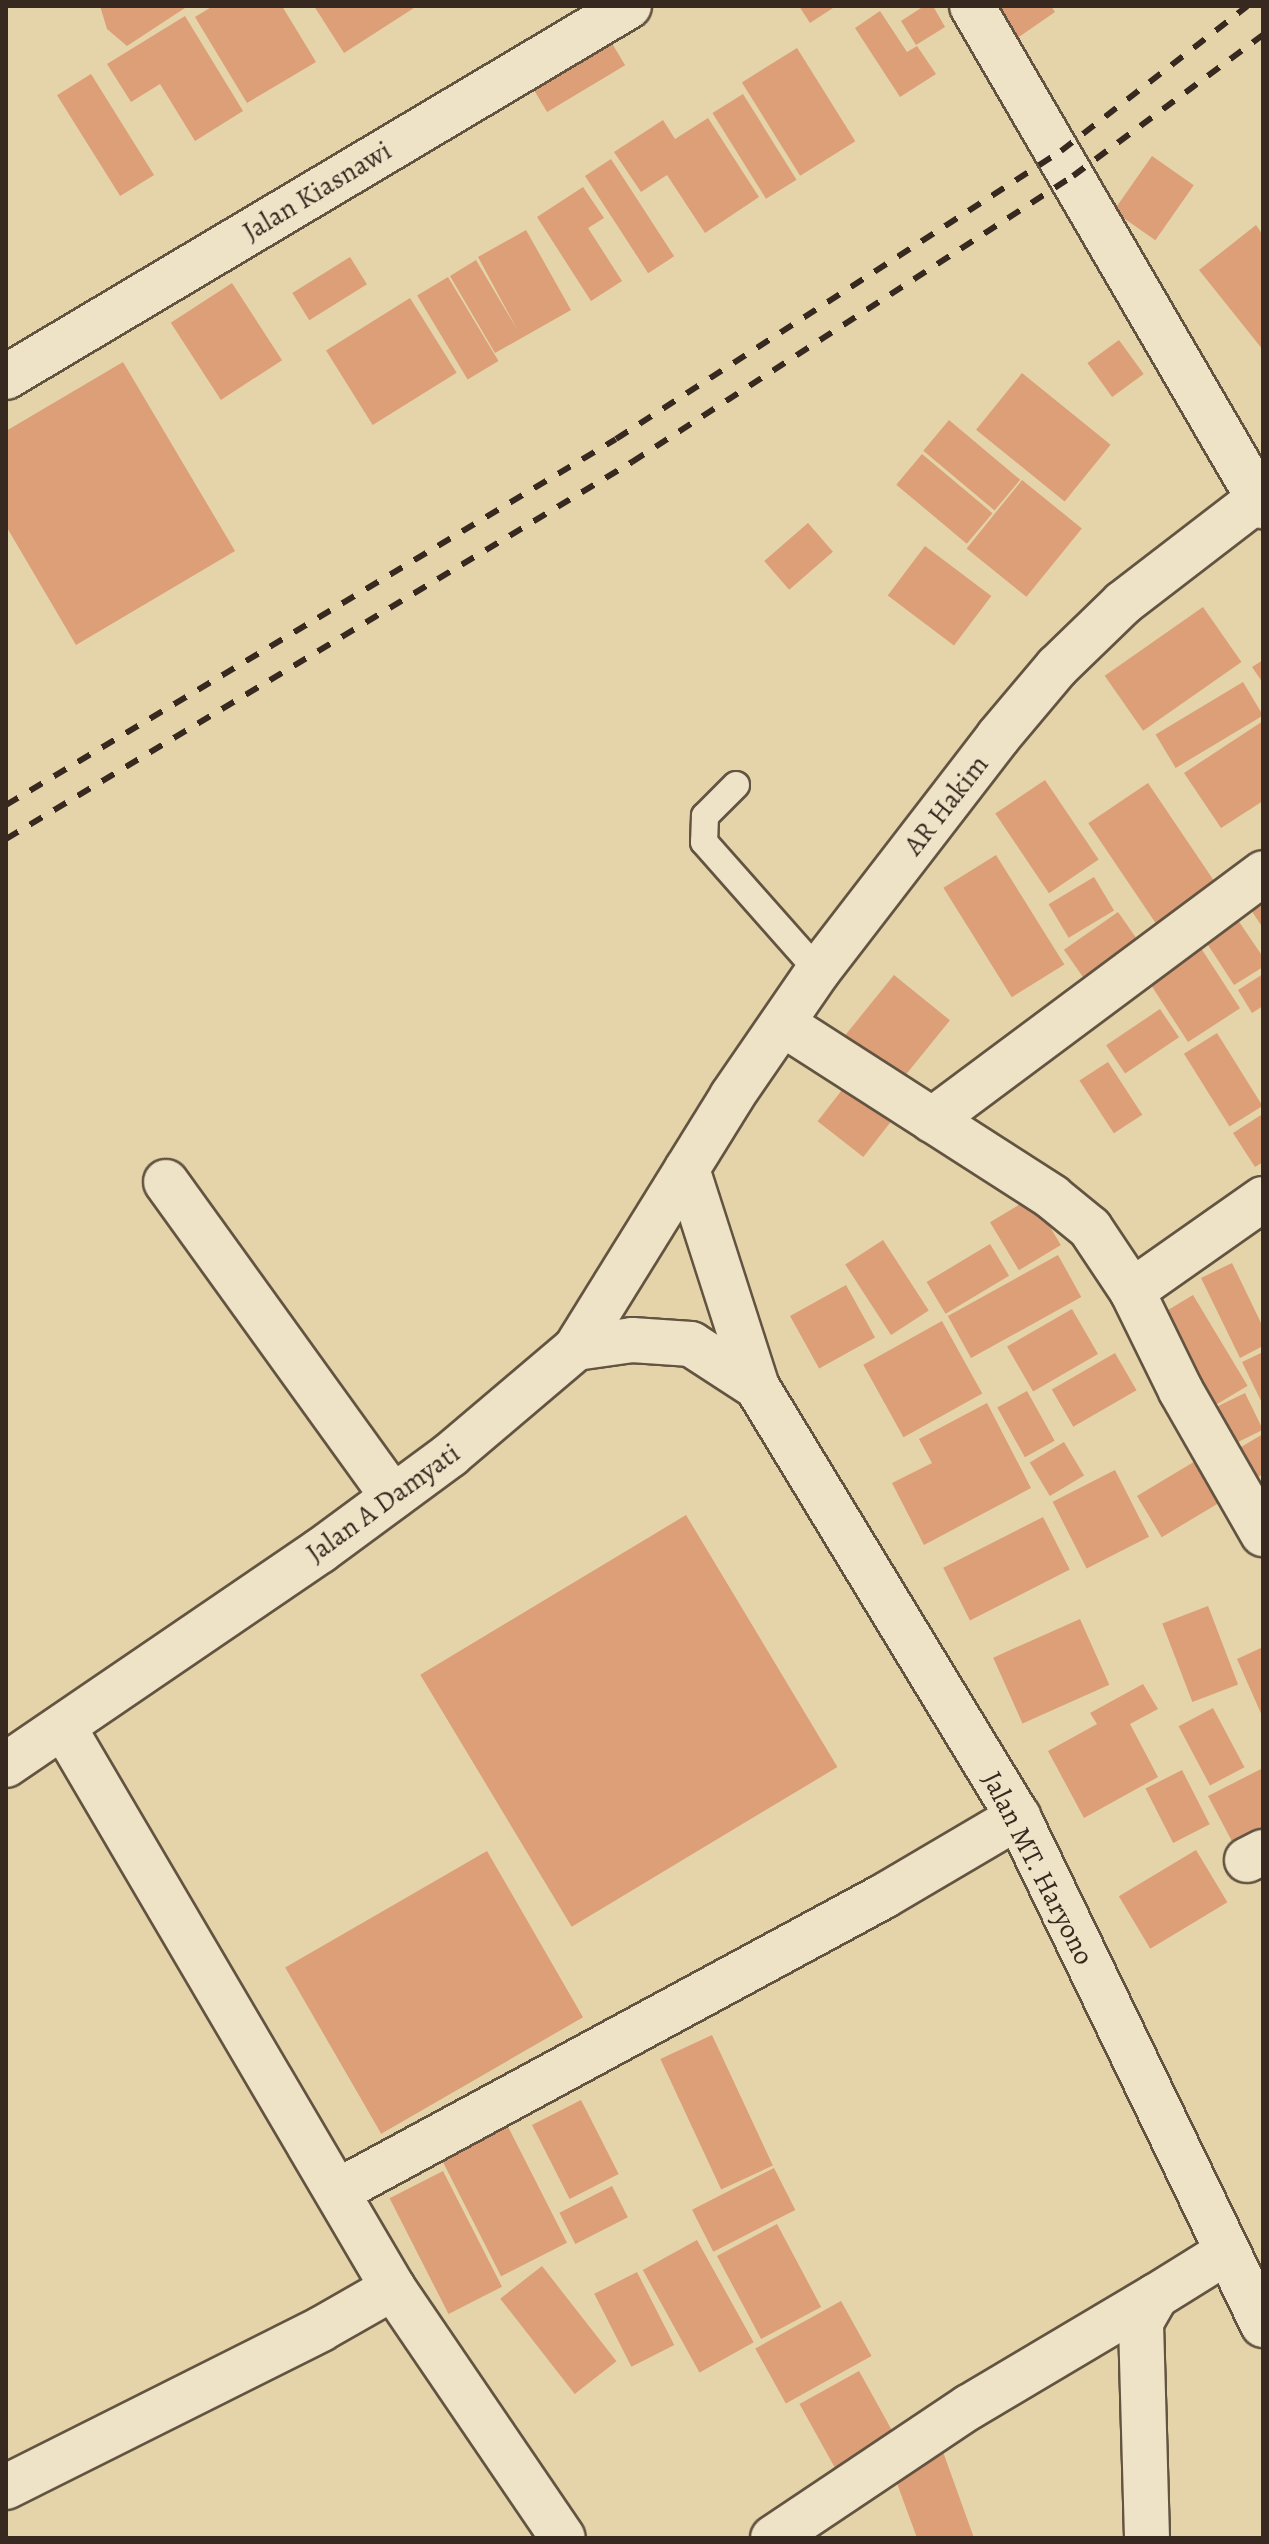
<!DOCTYPE html>
<html>
<head>
<meta charset="utf-8">
<style>
  body { margin:0 }
  #map { position:relative; width:1269px; height:2544px; overflow:hidden; background:#e5d4a9; font-family:Alegreya,serif }
  div>[style] { position:absolute }
  [style*='--x'] { left:calc(var(--x)*1px); top:calc(var(--y)*1px); width:calc(var(--w)*1px); rotate:calc(var(--a)*1deg) }
  .building>* { inset:0; background:#dc9f78; transform-origin:0 0 }
  .roads { filter:drop-shadow(2px 0 #635442) drop-shadow(-2px 0 #635442) drop-shadow(0 2px #635442) drop-shadow(0 -2px #635442) }
  .lane>* { height:26px; margin:-13px; padding:0 13px; transform-origin:13px; border-radius:13px; background:#eee3c7 }
  .street>* { height:44px; margin:-22px; padding:0 22px; transform-origin:22px; border-radius:22px; background:#eee3c7 }
  .secondary>* { height:44px; margin:-22px; padding:0 22px; transform-origin:22px; border-radius:22px; background:#eee3c7 }
  .rail>* { height:6px; margin-top:-3px; transform-origin:0; background:repeating-linear-gradient(90deg,#382920 0 14px,transparent 0 28px) }
  span { translate:-50% -50%; white-space:nowrap; text-align:center; line-height:1.15; -webkit-text-stroke:8px #eee3c7; paint-order:stroke }
  .street-label { font-size:28px; color:#382920 }
  .frame { position:absolute; inset:0; border:8px solid #382920; pointer-events:none }
</style>
</head>
<body>
<div id="map">
  <div class="building">
    <div style="clip-path:polygon(100px 6px,188px 6px,127px 46px,107px 29px)"></div>
    <div style="clip-path:polygon(213px 6px,282px 6px,316px 62px,247px 103px,195px 17px)"></div>
    <div style="clip-path:polygon(314px 6px,417px 6px,344px 53px)"></div>
    <div style="clip-path:polygon(799px 6px,836px 6px,810px 23px)"></div>
    <div style="clip-path:polygon(924px 6px,933px 6px,945px 27px,916px 45px,901px 21px)"></div>
    <div style="clip-path:polygon(993px 6px,1051px 6px,1055px 12px,1016px 39px)"></div>
    <div style="clip-path:polygon(880px 11px,907px 52px,917px 46px,936px 74px,900px 97px,855px 28px)"></div>
    <div style="clip-path:polygon(185px 16px,243px 111px,195px 141px,160px 84px,131px 102px,107px 64px)"></div>
    <div style="left:604px;top:30px;width:41px;height:91px;rotate:59deg"></div>
    <div style="left:797px;top:48px;width:110px;height:65px;rotate:58deg"></div>
    <div style="left:91px;top:74px;width:119px;height:40px;rotate:58deg"></div>
    <div style="left:743px;top:94px;width:101px;height:36px;rotate:58deg"></div>
    <div style="clip-path:polygon(708px 118px,759px 197px,705px 233px,667px 175px,641px 192px,614px 152px,663px 120px,675px 139px)"></div>
    <div style="left:1152px;top:156px;width:51px;height:67px;rotate:35deg"></div>
    <div style="left:611px;top:159px;width:116px;height:31px;rotate:57deg"></div>
    <div style="clip-path:polygon(583px 187px,604px 218px,588px 228px,622px 281px,591px 301px,537px 217px)"></div>
    <div style="clip-path:polygon(1256px 225px,1263px 235px,1263px 350px,1199px 270px)"></div>
    <div style="clip-path:polygon(526px 230px,571px 310px,495px 353px,450px 276px,476px 260px,518px 331px,478px 257px)"></div>
    <div style="left:350px;top:257px;width:32px;height:68px;rotate:58deg"></div>
    <div style="left:448px;top:277px;width:98px;height:36px;rotate:59deg"></div>
    <div style="left:232px;top:283px;width:92px;height:73px;rotate:57deg"></div>
    <div style="left:410px;top:298px;width:88px;height:99px;rotate:58deg"></div>
    <div style="left:1119px;top:340px;width:42px;height:39px;rotate:54deg"></div>
    <div style="clip-path:polygon(123px 362px,235px 551px,76px 645px,6px 526px,6px 431px)"></div>
    <div style="left:1022px;top:373px;width:114px;height:73px;rotate:39deg"></div>
    <div style="left:949px;top:420px;width:93px;height:40px;rotate:40deg"></div>
    <div style="left:922px;top:454px;width:92px;height:40px;rotate:40deg"></div>
    <div style="left:1022px;top:480px;width:77px;height:88px;rotate:39deg"></div>
    <div style="left:808px;top:523px;width:38px;height:58px;rotate:49deg"></div>
    <div style="left:925px;top:546px;width:83px;height:62px;rotate:37deg"></div>
    <div style="left:1203px;top:607px;width:67px;height:120px;rotate:55deg"></div>
    <div style="clip-path:polygon(1263px 660px,1263px 683px,1252px 667px)"></div>
    <div style="left:1243px;top:682px;width:39px;height:102px;rotate:59deg"></div>
    <div style="clip-path:polygon(1263px 721px,1263px 801px,1221px 828px,1184px 773px)"></div>
    <div style="left:1045px;top:780px;width:96px;height:60px;rotate:56deg"></div>
    <div style="left:1148px;top:783px;width:133px;height:72px;rotate:56deg"></div>
    <div style="left:996px;top:855px;width:129px;height:62px;rotate:58deg"></div>
    <div style="left:1094px;top:877px;width:39px;height:53px;rotate:59deg"></div>
    <div style="clip-path:polygon(1263px 884px,1263px 928px,1243px 898px)"></div>
    <div style="clip-path:polygon(1229px 907px,1263px 957px,1263px 967px,1234px 985px,1197px 928px)"></div>
    <div style="left:1118px;top:912px;width:45px;height:66px;rotate:55deg"></div>
    <div style="left:1197px;top:942px;width:79px;height:62px;rotate:57deg"></div>
    <div style="clip-path:polygon(1263px 974px,1263px 1006px,1252px 1013px,1238px 990px)"></div>
    <div style="left:894px;top:975px;width:72px;height:84px;rotate:39deg"></div>
    <div style="left:1160px;top:1009px;width:34px;height:65px;rotate:56deg"></div>
    <div style="left:1217px;top:1033px;width:86px;height:39px;rotate:58deg"></div>
    <div style="left:1108px;top:1062px;width:63px;height:34px;rotate:57deg"></div>
    <div style="left:849px;top:1081px;width:58px;height:51px;rotate:38deg"></div>
    <div style="clip-path:polygon(1261px 1115px,1263px 1162px,1255px 1167px,1233px 1133px)"></div>
    <div style="left:1032px;top:1197px;width:56px;height:49px;rotate:59deg"></div>
    <div style="left:883px;top:1240px;width:84px;height:45px;rotate:57deg"></div>
    <div style="left:990px;top:1244px;width:37px;height:74px;rotate:59deg"></div>
    <div style="left:1058px;top:1255px;width:48px;height:126px;rotate:61deg"></div>
    <div style="clip-path:polygon(1232px 1263px,1263px 1327px,1263px 1346px,1240px 1358px,1201px 1278px)"></div>
    <div style="left:846px;top:1285px;width:60px;height:64px;rotate:61deg"></div>
    <div style="left:1193px;top:1295px;width:106px;height:48px;rotate:59deg"></div>
    <div style="left:1072px;top:1309px;width:52px;height:75px;rotate:60deg"></div>
    <div style="left:942px;top:1321px;width:83px;height:90px;rotate:61deg"></div>
    <div style="clip-path:polygon(1263px 1352px,1263px 1405px,1242px 1362px)"></div>
    <div style="left:1115px;top:1353px;width:43px;height:73px;rotate:60deg"></div>
    <div style="left:1027px;top:1391px;width:57px;height:34px;rotate:61deg"></div>
    <div style="left:1245px;top:1393px;width:41px;height:48px;rotate:64deg"></div>
    <div style="clip-path:polygon(987px 1403px,1031px 1488px,924px 1545px,892px 1483px,932px 1463px,919px 1439px)"></div>
    <div style="clip-path:polygon(1263px 1434px,1263px 1474px,1249px 1482px,1231px 1453px)"></div>
    <div style="left:1064px;top:1442px;width:39px;height:40px;rotate:59deg"></div>
    <div style="left:1197px;top:1460px;width:48px;height:70px;rotate:59deg"></div>
    <div style="left:1115px;top:1470px;width:75px;height:70px;rotate:63deg"></div>
    <div style="left:686px;top:1515px;width:294px;height:310px;rotate:59deg"></div>
    <div style="left:1043px;top:1517px;width:59px;height:112px;rotate:63deg"></div>
    <div style="left:1208px;top:1606px;width:84px;height:49px;rotate:69deg"></div>
    <div style="left:1080px;top:1619px;width:72px;height:95px;rotate:66deg"></div>
    <div style="clip-path:polygon(1263px 1647px,1263px 1718px,1237px 1659px)"></div>
    <div style="clip-path:polygon(1143px 1684px,1158px 1709px,1130px 1724px,1158px 1777px,1084px 1818px,1048px 1751px,1097px 1724px,1090px 1713px)"></div>
    <div style="left:1213px;top:1708px;width:67px;height:39px;rotate:62deg"></div>
    <div style="clip-path:polygon(1263px 1768px,1263px 1833px,1235px 1847px,1208px 1796px)"></div>
    <div style="left:1182px;top:1770px;width:61px;height:41px;rotate:63deg"></div>
    <div style="left:1196px;top:1850px;width:61px;height:90px;rotate:59deg"></div>
    <div style="left:487px;top:1851px;width:192px;height:233px;rotate:60deg"></div>
    <div style="left:712px;top:2035px;width:144px;height:57px;rotate:65deg"></div>
    <div style="left:581px;top:2100px;width:83px;height:55px;rotate:63deg"></div>
    <div style="left:503px;top:2117px;width:141px;height:74px;rotate:63deg"></div>
    <div style="left:774px;top:2168px;width:47px;height:92px;rotate:63deg"></div>
    <div style="left:443px;top:2171px;width:130px;height:60px;rotate:63deg"></div>
    <div style="left:612px;top:2186px;width:35px;height:59px;rotate:63deg"></div>
    <div style="left:777px;top:2224px;width:94px;height:68px;rotate:62deg"></div>
    <div style="left:697px;top:2240px;width:117px;height:62px;rotate:61deg"></div>
    <div style="left:542px;top:2266px;width:121px;height:53px;rotate:52deg"></div>
    <div style="left:637px;top:2272px;width:82px;height:48px;rotate:63deg"></div>
    <div style="left:841px;top:2301px;width:63px;height:98px;rotate:61deg"></div>
    <div style="left:859px;top:2371px;width:79px;height:68px;rotate:61deg"></div>
    <div style="clip-path:polygon(942px 2449px,974px 2538px,917px 2538px,891px 2467px)"></div>
  </div>
  <div class="roads">
    <div class="lane">
      <div style="--x:736;--y:785;--w:44;--a:135"></div>
      <div style="--x:705;--y:816;--w:26;--a:92"></div>
      <div style="--x:704;--y:842;--w:172;--a:48.5"></div>
    </div>
    <div class="street">
      <div style="--x:783;--y:1024;--w:320;--a:32.7"></div>
      <div style="--x:1052;--y:1197;--w:49;--a:39.2"></div>
      <div style="--x:1090;--y:1228;--w:76;--a:56.3"></div>
      <div style="--x:1132;--y:1291;--w:111;--a:63.9"></div>
      <div style="--x:1181;--y:1391;--w:165;--a:60.2"></div>
      <div style="--x:932;--y:1120;--w:413;--a:-36.7"></div>
      <div style="--x:166;--y:1182;--w:388;--a:54.2"></div>
      <div style="--x:1132;--y:1291;--w:160;--a:-35.1"></div>
      <div style="--x:1247;--y:1860;--w:18;--a:-27"></div>
      <div style="--x:340;--y:2190;--w:618;--a:-28.39"></div>
      <div style="--x:884;--y:1896;--w:156;--a:-30.5"></div>
      <div style="--x:393;--y:2288;--w:302;--a:55.8"></div>
      <div style="--x:6;--y:2487;--w:352;--a:-26.6"></div>
      <div style="--x:321;--y:2329;--w:83;--a:-29.7"></div>
      <div style="--x:393;--y:2288;--w:649;--a:-120.43"></div>
      <div style="--x:773;--y:2538;--w:236;--a:-33.8"></div>
      <div style="--x:969;--y:2407;--w:217;--a:-30.7"></div>
      <div style="--x:1147;--y:2538;--w:216;--a:-91.6"></div>
      <div style="--x:1141;--y:2322;--w:30;--a:-60"></div>
      <div style="--x:1156;--y:2296;--w:81;--a:-31.9"></div>
    </div>
    <div class="secondary">
      <div style="--x:972;--y:6;--w:579;--a:59.8"></div>
      <div style="--x:6;--y:377;--w:725;--a:-30.77"></div>
      <div style="--x:687;--y:1169;--w:229;--a:72.2"></div>
      <div style="--x:757;--y:1387;--w:503;--a:58.74"></div>
      <div style="--x:1018;--y:1817;--w:564;--a:64.25"></div>
      <div style="--x:576;--y:1348;--w:57;--a:-8.1"></div>
      <div style="--x:632;--y:1340;--w:59;--a:3.9"></div>
      <div style="--x:691;--y:1344;--w:79;--a:33.1"></div>
      <div style="--x:6;--y:1765;--w:380;--a:-34.3"></div>
      <div style="--x:320;--y:1551;--w:162;--a:-36.4"></div>
      <div style="--x:450;--y:1455;--w:165;--a:-40.3"></div>
      <div style="--x:576;--y:1348;--w:296;--a:-58.2"></div>
      <div style="--x:732;--y:1096;--w:152;--a:-55.5"></div>
      <div style="--x:818;--y:971;--w:295;--a:-52.4"></div>
      <div style="--x:998;--y:737;--w:92;--a:-49.9"></div>
      <div style="--x:1057;--y:667;--w:92;--a:-44.1"></div>
      <div style="--x:1123;--y:603;--w:177;--a:-37.6"></div>
    </div>
  </div>
  <div class="rail">
    <div style="--x:6;--y:805;--w:711;--a:-30.96"></div>
    <div style="--x:616;--y:439;--w:530;--a:-32.91"></div>
    <div style="--x:1061;--y:151;--w:236;--a:-37.9"></div>
    <div style="--x:6;--y:839;--w:731;--a:-31.06"></div>
    <div style="--x:632;--y:462;--w:526;--a:-32.96"></div>
    <div style="--x:1073;--y:176;--w:237;--a:-36.6"></div>
  </div>
  <div class="street-label">
    <span style="left:317px;top:191px;rotate:-31deg">Jalan Kiasnawi</span>
    <span style="left:946px;top:805px;rotate:-52deg">AR Hakim</span>
    <span style="left:383px;top:1503px;rotate:-36deg">Jalan A Damyati</span>
    <span style="left:1038px;top:1868px;rotate:63deg">Jalan MT. Haryono</span>
  </div>
  <div class="frame"></div>
</div>
</body>
</html>
